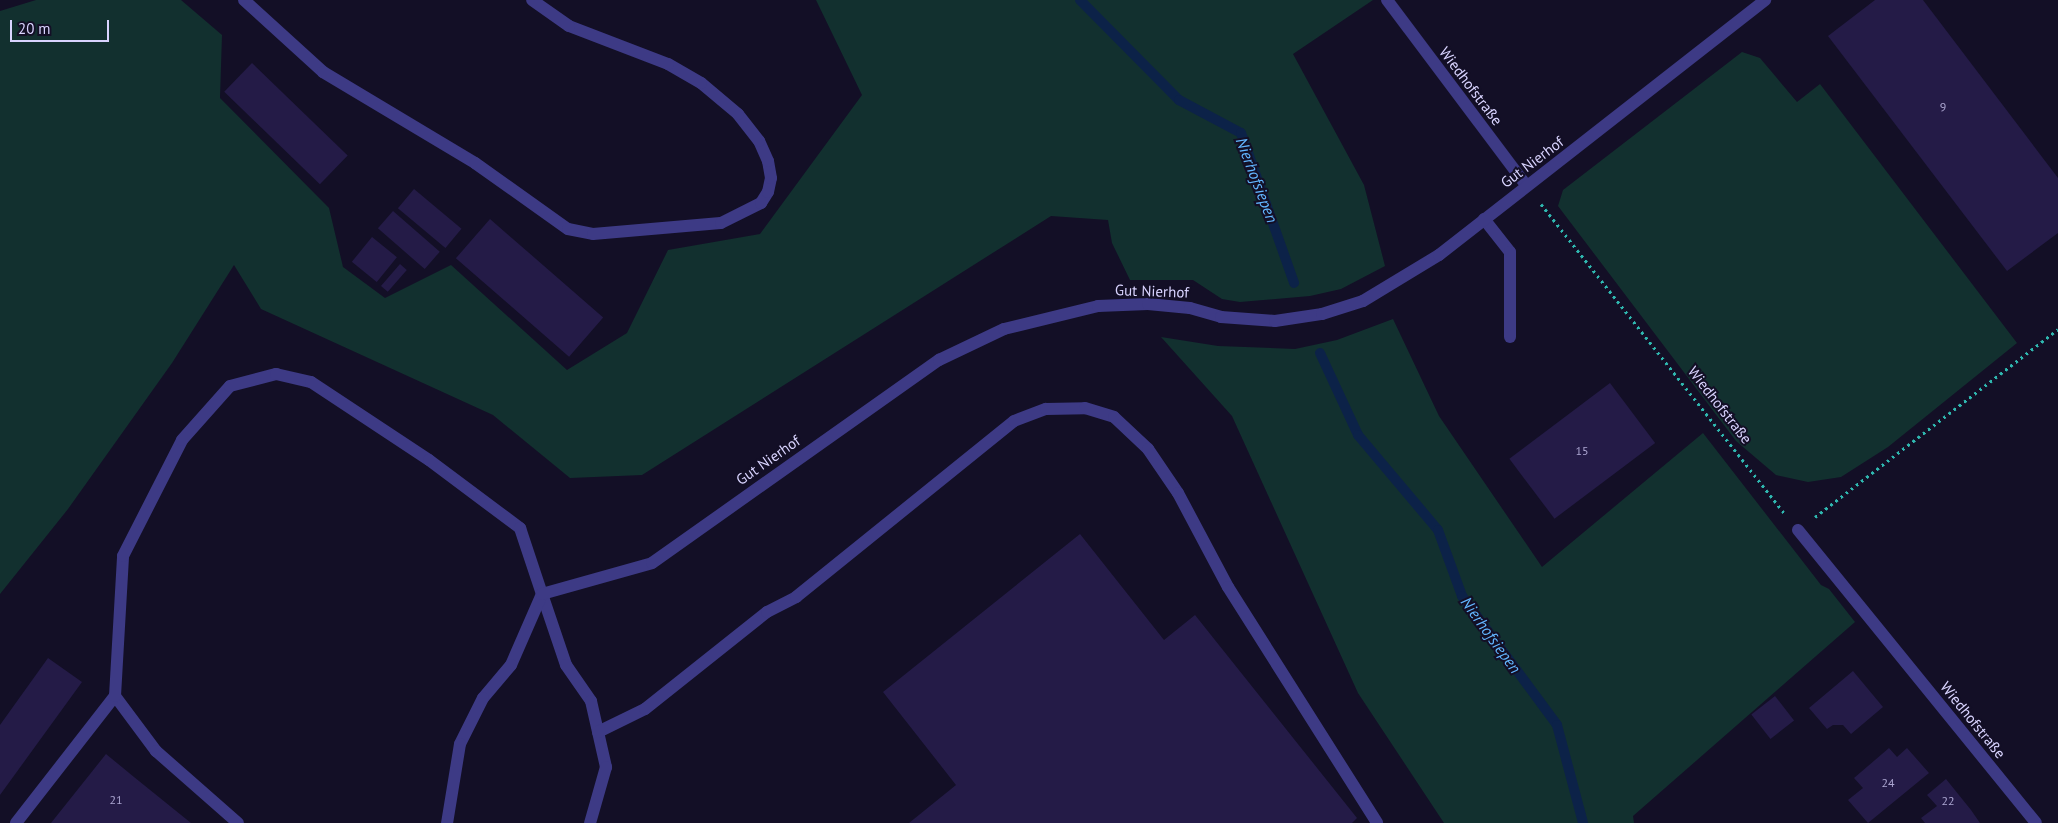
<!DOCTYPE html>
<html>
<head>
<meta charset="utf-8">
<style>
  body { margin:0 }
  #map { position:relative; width:2058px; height:823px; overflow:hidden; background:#130f26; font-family:"PT Sans",sans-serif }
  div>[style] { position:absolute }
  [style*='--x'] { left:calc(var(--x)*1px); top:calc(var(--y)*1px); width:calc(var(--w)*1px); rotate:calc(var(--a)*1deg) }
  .green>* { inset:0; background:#12302f }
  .stream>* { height:10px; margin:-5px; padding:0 5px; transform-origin:5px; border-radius:5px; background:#0c2248 }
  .building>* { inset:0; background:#241b47; transform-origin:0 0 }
  .path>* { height:3px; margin-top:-1.5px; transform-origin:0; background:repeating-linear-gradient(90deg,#2fb8b0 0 2.5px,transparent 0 6.5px) }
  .service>* { height:12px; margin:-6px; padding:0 6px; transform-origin:6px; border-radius:6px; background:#3d3a85 }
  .minor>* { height:12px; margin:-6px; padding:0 6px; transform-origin:6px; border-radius:6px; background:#3d3a85 }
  span { translate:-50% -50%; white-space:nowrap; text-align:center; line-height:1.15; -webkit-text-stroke:4px #130f26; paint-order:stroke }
  .number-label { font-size:12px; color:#aca6d1 }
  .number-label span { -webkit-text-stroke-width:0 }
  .street-label { font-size:15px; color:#d9d4ff }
  .water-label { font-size:16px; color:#62b6ff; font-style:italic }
  .scale { position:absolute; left:10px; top:20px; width:99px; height:22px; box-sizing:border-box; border:2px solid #d9d4ff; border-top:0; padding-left:6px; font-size:15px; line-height:18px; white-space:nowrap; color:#d9d4ff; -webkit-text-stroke:4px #130f26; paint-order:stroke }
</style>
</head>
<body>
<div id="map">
  <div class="green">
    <div style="clip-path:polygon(36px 0,181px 0,222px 35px,220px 98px,329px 208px,343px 267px,385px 298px,451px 265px,567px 370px,627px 333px,668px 250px,760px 234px,862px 95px,816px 0,1373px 0,1293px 54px,1364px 185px,1385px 266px,1341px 289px,1310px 296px,1240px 302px,1222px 299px,1193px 280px,1130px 280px,1112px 243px,1108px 220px,1051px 216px,642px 475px,570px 478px,493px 415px,261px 309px,234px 265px,172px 363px,68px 509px,0 594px,0 11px)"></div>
    <div style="clip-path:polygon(1742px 52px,1760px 58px,1797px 102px,1820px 84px,2017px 343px,1888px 447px,1841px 477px,1808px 482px,1776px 475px,1736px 441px,1558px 206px,1563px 190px)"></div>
    <div style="clip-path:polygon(1393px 319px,1439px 416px,1542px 567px,1703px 433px,1821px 585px,1829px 589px,1855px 622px,1633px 816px,1634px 823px,1444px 823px,1358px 693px,1232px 416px,1161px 337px,1218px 346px,1295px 349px,1337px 340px)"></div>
  </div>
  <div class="stream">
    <div style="--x:1080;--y:0;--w:141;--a:45.3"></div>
    <div style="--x:1179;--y:100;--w:70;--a:28"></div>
    <div style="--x:1241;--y:133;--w:159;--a:70.5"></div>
    <div style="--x:1320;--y:353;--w:90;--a:65.1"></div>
    <div style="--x:1358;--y:435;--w:124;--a:49.9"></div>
    <div style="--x:1438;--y:530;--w:70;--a:70"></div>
    <div style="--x:1462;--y:596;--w:160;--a:53.6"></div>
    <div style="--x:1557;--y:725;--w:101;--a:75.1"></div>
  </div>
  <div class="building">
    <div style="clip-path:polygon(1875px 0,1923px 0,2058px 178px,2058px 233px,2007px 271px,1828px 36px)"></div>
    <div style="left:252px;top:63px;width:133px;height:40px;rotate:44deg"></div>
    <div style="left:414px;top:189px;width:62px;height:25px;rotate:40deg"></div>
    <div style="left:393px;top:211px;width:62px;height:23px;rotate:41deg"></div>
    <div style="left:490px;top:219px;width:150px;height:52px;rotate:41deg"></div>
    <div style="left:372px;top:237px;width:32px;height:32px;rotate:39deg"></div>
    <div style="left:400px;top:264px;width:9px;height:29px;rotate:41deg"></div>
    <div style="left:1610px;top:383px;width:75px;height:126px;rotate:53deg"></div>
    <div style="clip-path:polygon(1080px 534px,1164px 640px,1195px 615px,1357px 818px,1352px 823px,909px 823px,956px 785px,883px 692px)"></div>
    <div style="clip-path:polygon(48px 658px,82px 682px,0 795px,0 725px)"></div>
    <div style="clip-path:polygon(1853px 671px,1883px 707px,1851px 734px,1843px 725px,1833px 725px,1827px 729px,1809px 708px)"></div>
    <div style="left:1775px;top:696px;width:31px;height:30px;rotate:52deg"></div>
    <div style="clip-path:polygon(1889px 748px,1897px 757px,1907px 748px,1929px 773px,1868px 823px,1848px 800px,1863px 788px,1854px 778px)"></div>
    <div style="clip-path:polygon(106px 754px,134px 777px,191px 823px,51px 823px)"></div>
    <div style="clip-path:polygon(1946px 779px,1971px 810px,1980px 823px,1925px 823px,1921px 818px,1937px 806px,1927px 795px)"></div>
  </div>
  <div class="path">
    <div style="--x:1541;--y:204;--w:393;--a:51.8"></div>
    <div style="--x:1815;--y:517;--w:307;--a:-37.7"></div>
  </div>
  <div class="service">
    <div style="--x:244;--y:0;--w:107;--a:42.3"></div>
    <div style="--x:323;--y:72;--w:177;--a:30.9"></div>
    <div style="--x:475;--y:163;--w:114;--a:35.4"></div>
    <div style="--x:568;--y:229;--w:25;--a:11"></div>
    <div style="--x:593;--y:234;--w:128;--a:-4.9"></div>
    <div style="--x:721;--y:223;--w:45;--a:-26.6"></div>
    <div style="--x:761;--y:203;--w:13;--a:-58"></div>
    <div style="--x:768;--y:192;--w:14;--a:-78"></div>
    <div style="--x:771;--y:178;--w:17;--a:-100"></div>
    <div style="--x:768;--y:161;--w:22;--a:-114"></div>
    <div style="--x:759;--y:141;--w:34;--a:-128"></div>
    <div style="--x:738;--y:114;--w:48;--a:-140"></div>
    <div style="--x:701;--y:83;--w:38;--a:-150"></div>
    <div style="--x:668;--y:64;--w:106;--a:-159"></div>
    <div style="--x:569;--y:26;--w:45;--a:-144.9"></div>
    <div style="--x:1484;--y:219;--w:42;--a:51.8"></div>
    <div style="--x:1510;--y:252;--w:85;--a:90"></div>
    <div style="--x:542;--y:594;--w:75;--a:71.3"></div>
    <div style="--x:566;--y:665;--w:44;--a:55.2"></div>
    <div style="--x:591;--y:701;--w:68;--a:77.2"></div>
    <div style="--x:606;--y:767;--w:58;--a:105.9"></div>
    <div style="--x:115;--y:696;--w:69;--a:53.3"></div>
    <div style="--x:156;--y:751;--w:109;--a:41.3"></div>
    <div style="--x:598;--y:732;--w:52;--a:-26.1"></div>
    <div style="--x:645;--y:709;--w:156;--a:-38.5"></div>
    <div style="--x:767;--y:612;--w:33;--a:-27"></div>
    <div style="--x:796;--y:597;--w:280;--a:-38.9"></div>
    <div style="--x:1014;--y:421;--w:34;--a:-21"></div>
    <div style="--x:1046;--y:409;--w:39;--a:-1"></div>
    <div style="--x:1085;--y:408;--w:30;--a:17"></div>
    <div style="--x:1114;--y:417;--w:47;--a:43.3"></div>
    <div style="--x:1148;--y:449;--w:53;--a:55.7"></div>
    <div style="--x:1178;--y:493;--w:106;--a:62"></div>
    <div style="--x:1228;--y:587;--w:279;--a:57.7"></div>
    <div style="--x:16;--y:823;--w:161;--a:-52.1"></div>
    <div style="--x:115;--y:696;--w:140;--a:-86.7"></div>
    <div style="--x:123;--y:556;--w:130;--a:-63"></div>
    <div style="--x:182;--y:440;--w:72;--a:-48.4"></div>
    <div style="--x:230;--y:386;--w:48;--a:-14.6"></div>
    <div style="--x:276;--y:374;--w:36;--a:13"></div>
    <div style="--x:311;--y:382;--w:141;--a:33.5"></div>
    <div style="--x:429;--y:460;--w:114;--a:36.8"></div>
    <div style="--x:520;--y:528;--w:70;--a:71.6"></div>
    <div style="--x:542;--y:594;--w:77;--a:113.6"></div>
    <div style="--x:511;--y:665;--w:43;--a:130.3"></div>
    <div style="--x:483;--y:698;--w:51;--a:116.6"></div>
    <div style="--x:460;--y:744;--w:80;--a:99.3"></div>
  </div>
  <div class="minor">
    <div style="--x:1387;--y:0;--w:231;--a:53.1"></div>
    <div style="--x:1798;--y:530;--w:377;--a:50.9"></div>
    <div style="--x:542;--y:594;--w:114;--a:-15.7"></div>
    <div style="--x:652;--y:563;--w:352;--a:-35.3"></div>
    <div style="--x:939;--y:360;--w:72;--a:-25.5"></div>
    <div style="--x:1004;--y:329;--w:97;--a:-13.7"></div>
    <div style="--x:1098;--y:306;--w:50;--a:-2.3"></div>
    <div style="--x:1148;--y:304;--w:42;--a:5.4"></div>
    <div style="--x:1190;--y:308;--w:32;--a:16"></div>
    <div style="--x:1221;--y:317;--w:54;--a:4.2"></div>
    <div style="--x:1275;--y:321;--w:48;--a:-8.5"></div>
    <div style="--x:1322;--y:314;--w:43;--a:-17.6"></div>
    <div style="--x:1363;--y:301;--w:89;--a:-31.2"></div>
    <div style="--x:1439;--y:255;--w:414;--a:-38"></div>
  </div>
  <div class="number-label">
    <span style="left:1943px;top:107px">9</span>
    <span style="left:1582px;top:451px">15</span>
    <span style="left:1888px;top:783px">24</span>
    <span style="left:116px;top:800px">21</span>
    <span style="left:1948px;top:801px">22</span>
  </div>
  <div class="street-label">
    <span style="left:1471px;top:86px;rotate:53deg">Wiedhofstraße</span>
    <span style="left:1532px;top:162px;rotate:-37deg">Gut Nierhof</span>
    <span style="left:1152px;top:291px;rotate:2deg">Gut Nierhof</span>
    <span style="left:1720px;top:405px;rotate:52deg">Wiedhofstraße</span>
    <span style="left:768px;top:460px;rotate:-35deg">Gut Nierhof</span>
    <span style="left:1973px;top:720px;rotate:51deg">Wiedhofstraße</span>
  </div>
  <div class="water-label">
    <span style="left:1257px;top:180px;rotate:69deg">Nierhofsiepen</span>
    <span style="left:1491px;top:635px;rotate:54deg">Nierhofsiepen</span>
  </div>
  <div class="scale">20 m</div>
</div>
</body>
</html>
